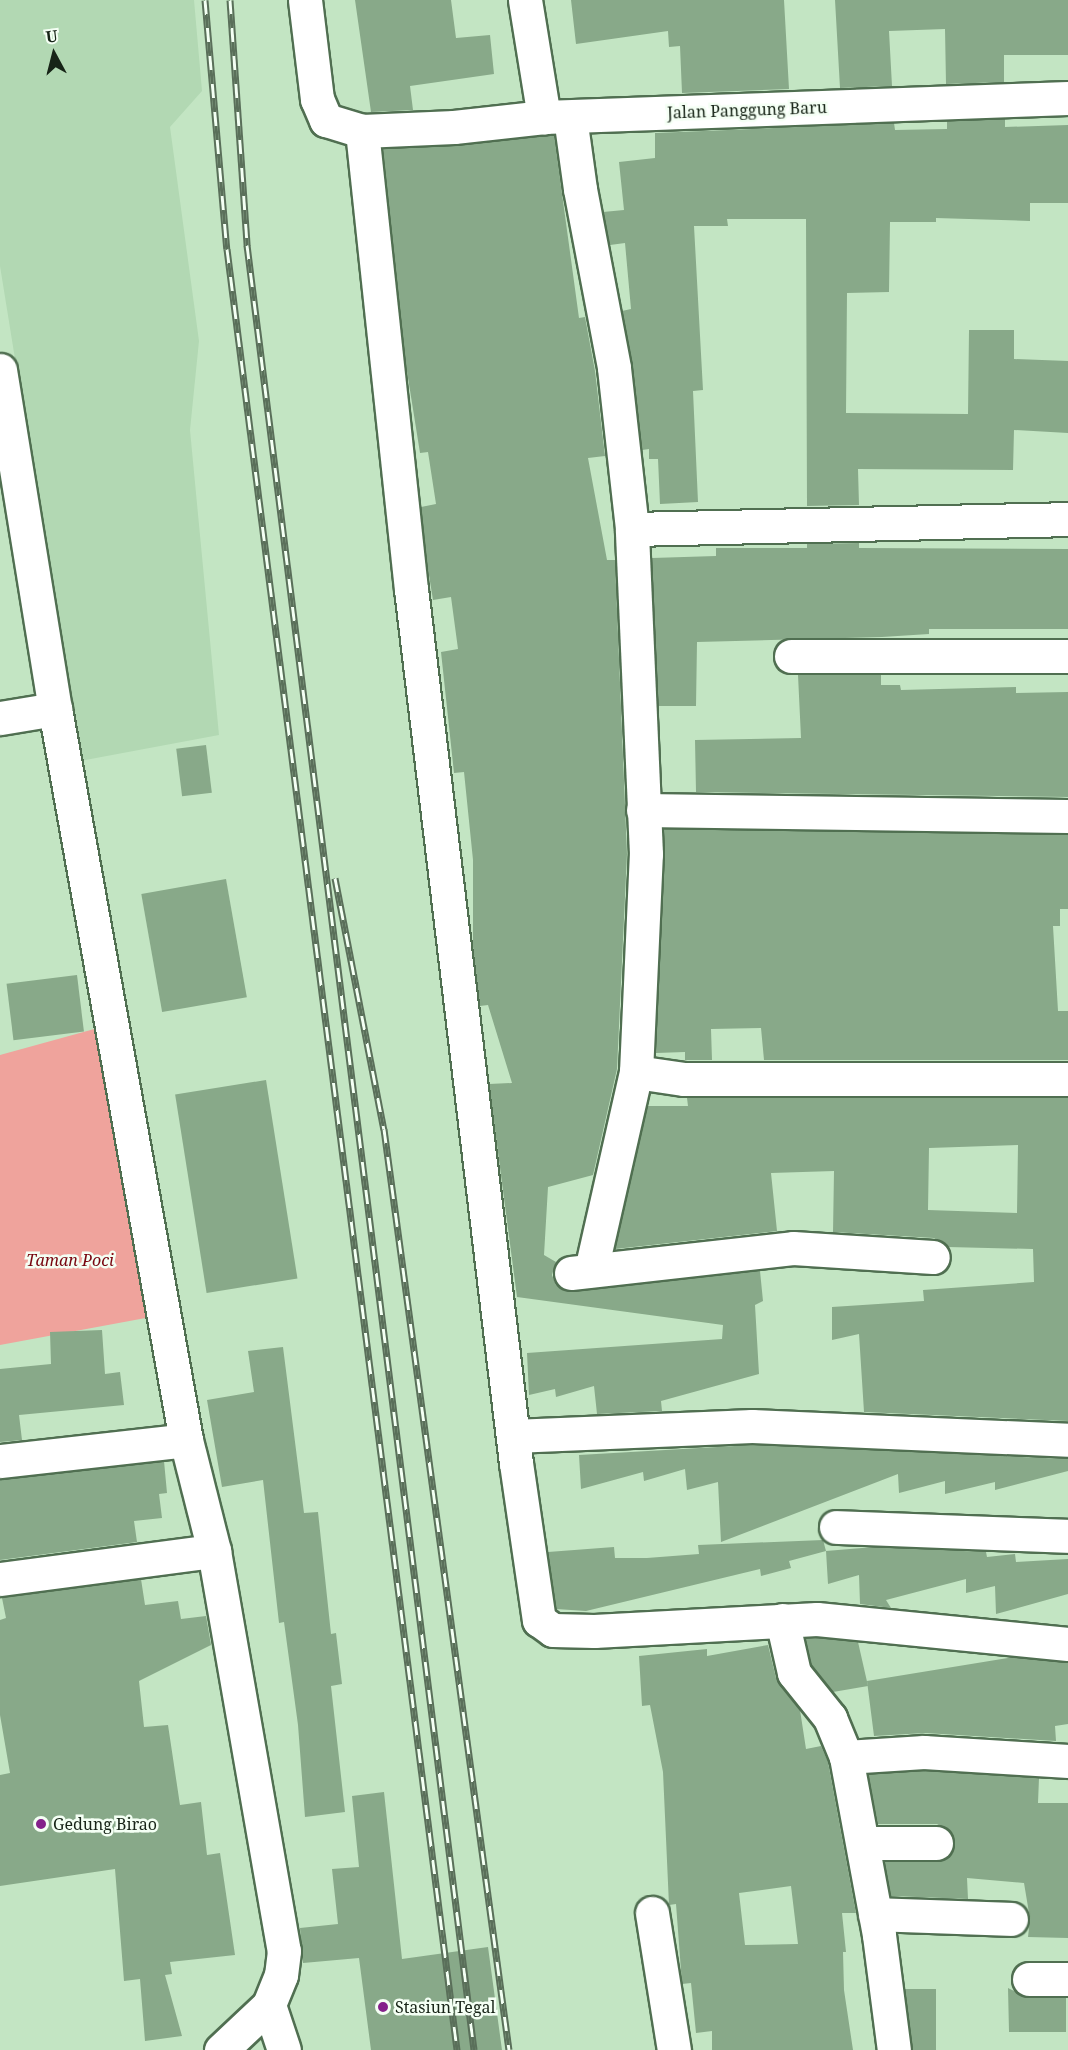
<!DOCTYPE html>
<html>
<head>
<meta charset="utf-8">
<style>
  body { margin:0 }
  #map { position:relative; width:1068px; height:2050px; overflow:hidden; background:#c3e5c3; font-family:"Noto Serif",serif }
  div>[style] { position:absolute }
  [style*='--x'] { left:calc(var(--x)*1px); top:calc(var(--y)*1px); width:calc(var(--w)*1px); rotate:calc(var(--a)*1deg) }
  .built>* { inset:0; background:#b2d8b3 }
  .green>* { inset:0; background:#efa39c }
  .building>* { inset:0; background:#88a989; transform-origin:0 0 }
  .roads { filter:drop-shadow(2px 0 #506f51) drop-shadow(-2px 0 #506f51) drop-shadow(0 2px #506f51) drop-shadow(0 -2px #506f51) }
  .minor>* { height:33px; margin:-16.5px; padding:0 16.5px; transform-origin:16.5px; border-radius:16.5px; background:#fff }
  .rail>* { height:7px; margin-top:-3.5px; transform-origin:0; background:repeating-linear-gradient(90deg,#f4fff4 0 14px,#5a6f5a 0 28px); box-sizing:border-box; border-block:2px solid #5a6f5a }
  .dots>* { width:16px; height:16px; translate:-50% -50%; box-sizing:border-box; border:3px solid #f4fff4; border-radius:50% }
  span { translate:-50% -50%; white-space:nowrap; text-align:center; line-height:1.15; -webkit-text-stroke:5px #f4fff4; paint-order:stroke }
  .street-label { font-size:16px; color:#172417 }
  .park-label { font-size:16px; color:#780610; font-style:italic }
  .poi-label { font-size:16px; color:#172417 }
  .left { translate:0 -50%; text-align:left }
  .north { position:absolute; left:24px; top:24px; width:60px; height:60px; -webkit-text-stroke:4px #f4fff4; paint-order:stroke; rotate:353deg; font-size:16px; font-weight:700; line-height:24px; text-align:center; color:#172417 }
  .north::after { content:''; display:block; margin:auto; width:21px; height:27px; background:#172417; clip-path:polygon(50% 0,100% 100%,50% 72%,0 100%) }
</style>
</head>
<body>
<div id="map">
  <div class="built">
    <div style="clip-path:polygon(0 0,194px 0,202px 91px,170px 127px,199px 341px,190px 430px,219px 735px,80px 761px,0 266px)"></div>
  </div>
  <div class="green">
    <div style="clip-path:polygon(98px 1028px,151px 1317px,0 1345px,0 1055px)"></div>
  </div>
  <div class="building">
    <div style="clip-path:polygon(355px 0,451px 0,456px 38px,490px 35px,494px 74px,410px 86px,413px 110px,371px 112px)"></div>
    <div style="clip-path:polygon(571px 0,784px 0,789px 89px,682px 93px,680px 46px,669px 47px,668px 31px,576px 44px)"></div>
    <div style="clip-path:polygon(835px 0,1068px 0,1068px 55px,1004px 55px,1004px 82px,946px 84px,945px 29px,889px 31px,892px 86px,840px 88px)"></div>
    <div style="clip-path:polygon(1005px 119px,1005px 127px,1068px 125px,1068px 203px,1030px 203px,1030px 221px,936px 218px,936px 222px,890px 222px,889px 292px,847px 293px,846px 413px,968px 414px,969px 330px,1014px 330px,1014px 359px,1068px 361px,1068px 433px,1014px 430px,1013px 470px,858px 469px,859px 505px,807px 506px,806px 219px,727px 219px,728px 226px,694px 226px,703px 390px,693px 391px,698px 502px,660px 504px,658px 459px,649px 459px,649px 449px,642px 450px,622px 311px,631px 309px,625px 243px,610px 245px,603px 212px,624px 210px,619px 162px,655px 158px,655px 133px,894px 123px,895px 130px,947px 129px,947px 121px)"></div>
    <div style="clip-path:polygon(554px 135px,579px 318px,585px 317px,595px 371px,605px 456px,588px 458px,607px 560px,615px 560px,627px 854px,617px 1069px,593px 1175px,548px 1187px,544px 1255px,556px 1262px,552px 1275px,556px 1285px,573px 1292px,760px 1271px,763px 1301px,755px 1305px,759px 1374px,661px 1401px,662px 1411px,597px 1414px,594px 1386px,556px 1397px,555px 1389px,529px 1395px,527px 1353px,722px 1339px,723px 1325px,517px 1297px,489px 1084px,512px 1083px,488px 1005px,480px 1006px,473px 947px,473px 860px,464px 772px,454px 773px,441px 652px,458px 649px,451px 597px,433px 600px,428px 569px,421px 507px,436px 504px,428px 452px,420px 453px,405px 359px,383px 149px)"></div>
    <div style="clip-path:polygon(859px 543px,859px 548px,1068px 549px,1068px 629px,929px 629px,929px 634px,882px 637px,697px 642px,696px 706px,658px 706px,652px 558px,716px 556px,716px 548px,807px 548px,807px 544px)"></div>
    <div style="clip-path:polygon(798px 675px,881px 675px,881px 685px,900px 685px,901px 690px,1016px 687px,1016px 693px,1068px 692px,1068px 797px,696px 792px,695px 740px,801px 738px)"></div>
    <div style="left:206px;top:745px;width:48px;height:30px;rotate:83deg"></div>
    <div style="clip-path:polygon(664px 829px,1068px 835px,1068px 909px,1060px 909px,1060px 926px,1053px 926px,1058px 1011px,1068px 1011px,1068px 1060px,764px 1060px,761px 1028px,711px 1029px,712px 1060px,685px 1060px,685px 1052px,656px 1053px)"></div>
    <div style="left:226px;top:879px;width:120px;height:86px;rotate:80deg"></div>
    <div style="left:77px;top:975px;width:57px;height:71px;rotate:83deg"></div>
    <div style="left:266px;top:1080px;width:201px;height:92px;rotate:81deg"></div>
    <div style="clip-path:polygon(evenodd,687px 1098px,1068px 1098px,1068px 1421px,864px 1412px,859px 1334px,832px 1340px,832px 1307px,924px 1301px,923px 1290px,1034px 1282px,1033px 1249px,948px 1247px,934px 1238px,833px 1232px,834px 1171px,771px 1173px,777px 1231px,615px 1249px,647px 1106px,688px 1106px,687px 1098px,1018px 1145px,1017px 1213px,928px 1210px,929px 1148px,1018px 1145px)"></div>
    <div style="clip-path:polygon(102px 1330px,105px 1374px,120px 1372px,124px 1405px,19px 1415px,22px 1440px,0 1442px,0 1369px,51px 1364px,50px 1332px)"></div>
    <div style="clip-path:polygon(283px 1347px,304px 1513px,318px 1512px,331px 1634px,336px 1633px,342px 1684px,331px 1686px,345px 1812px,305px 1817px,298px 1725px,284px 1622px,279px 1623px,263px 1480px,222px 1487px,207px 1400px,254px 1392px,248px 1351px)"></div>
    <div style="clip-path:polygon(752px 1445px,1068px 1459px,1068px 1471px,995px 1490px,995px 1482px,945px 1494px,945px 1481px,899px 1493px,898px 1474px,721px 1542px,718px 1482px,687px 1490px,685px 1469px,644px 1481px,643px 1472px,581px 1489px,579px 1455px)"></div>
    <div style="clip-path:polygon(164px 1461px,167px 1493px,159px 1494px,162px 1518px,134px 1521px,137px 1542px,0 1560px,0 1479px)"></div>
    <div style="clip-path:polygon(823px 1540px,826px 1551px,789px 1561px,791px 1568px,761px 1576px,760px 1569px,586px 1611px,556px 1609px,548px 1552px,614px 1547px,615px 1558px,647px 1558px,699px 1554px,698px 1545px)"></div>
    <div style="clip-path:polygon(874px 1547px,986px 1552px,987px 1557px,1015px 1554px,1016px 1562px,1068px 1559px,1068px 1594px,996px 1614px,995px 1586px,966px 1593px,966px 1579px,886px 1600px,891px 1608px,860px 1604px,859px 1575px,828px 1584px,826px 1551px)"></div>
    <div style="clip-path:polygon(141px 1579px,145px 1605px,178px 1601px,181px 1619px,206px 1616px,211px 1645px,139px 1681px,144px 1727px,168px 1725px,180px 1805px,201px 1802px,207px 1855px,220px 1853px,235px 1955px,170px 1962px,172px 1974px,165px 1975px,182px 2036px,145px 2041px,140px 1979px,124px 1981px,115px 1869px,0 1886px,0 1775px,10px 1773px,0 1715px,0 1620px,6px 1618px,2px 1598px)"></div>
    <div style="clip-path:polygon(817px 1638px,858px 1642px,868px 1686px,833px 1692px,811px 1665px,805px 1639px)"></div>
    <div style="clip-path:polygon(evenodd,768px 1645px,776px 1678px,800px 1710px,806px 1749px,821px 1746px,828px 1762px,856px 1913px,842px 1913px,846px 1952px,843px 1952px,844px 1990px,853px 2050px,712px 2050px,712px 2031px,696px 2033px,691px 1983px,682px 1984px,676px 1904px,669px 1905px,663px 1772px,650px 1705px,642px 1706px,639px 1656px,707px 1649px,707px 1656px,768px 1645px,791px 1886px,798px 1944px,745px 1945px,739px 1893px,791px 1886px)"></div>
    <div style="clip-path:polygon(1014px 1657px,1068px 1662px,1068px 1724px,1055px 1726px,1056px 1741px,925px 1733px,874px 1736px,867px 1681px)"></div>
    <div style="clip-path:polygon(924px 1771px,1039px 1778px,1038px 1803px,1068px 1803px,1068px 1938px,1028px 1937px,1030px 1919px,1024px 1883px,967px 1878px,968px 1899px,891px 1896px,884px 1862px,945px 1859px,955px 1842px,952px 1833px,937px 1824px,878px 1824px,868px 1774px)"></div>
    <div style="clip-path:polygon(384px 1792px,402px 1959px,488px 1947px,502px 2050px,371px 2050px,359px 1958px,303px 1963px,300px 1928px,338px 1924px,332px 1869px,359px 1867px,352px 1796px)"></div>
    <div style="clip-path:polygon(1008px 1988px,1028px 1998px,1066px 1998px,1066px 2032px,1009px 2032px)"></div>
    <div style="left:905px;top:1989px;width:31px;height:61px"></div>
  </div>
  <div class="roads">
    <div class="minor">
      <div style="--x:305;--y:0;--w:100;--a:83.1"></div>
      <div style="--x:317;--y:99;--w:23;--a:67"></div>
      <div style="--x:326;--y:120;--w:38;--a:17"></div>
      <div style="--x:362;--y:131;--w:92;--a:-2.5"></div>
      <div style="--x:454;--y:127;--w:91;--a:-6.3"></div>
      <div style="--x:544;--y:117;--w:524;--a:-2.08"></div>
      <div style="--x:525;--y:0;--w:119;--a:80.8"></div>
      <div style="--x:570;--y:117;--w:73;--a:82.1"></div>
      <div style="--x:580;--y:189;--w:182;--a:79.2"></div>
      <div style="--x:614;--y:368;--w:162;--a:83.6"></div>
      <div style="--x:362;--y:131;--w:461;--a:83.9"></div>
      <div style="--x:411;--y:589;--w:880;--a:83.15"></div>
      <div style="--x:516;--y:1463;--w:159;--a:81.7"></div>
      <div style="--x:539;--y:1620;--w:17;--a:36"></div>
      <div style="--x:553;--y:1630;--w:41;--a:1.4"></div>
      <div style="--x:594;--y:1631;--w:223;--a:-3.1"></div>
      <div style="--x:817;--y:1619;--w:252;--a:5.7"></div>
      <div style="--x:0;--y:370;--w:343;--a:80.8"></div>
      <div style="--x:55;--y:709;--w:743;--a:79.84"></div>
      <div style="--x:186;--y:1440;--w:114;--a:75.8"></div>
      <div style="--x:214;--y:1551;--w:406;--a:80.1"></div>
      <div style="--x:284;--y:1951;--w:24;--a:97"></div>
      <div style="--x:281;--y:1975;--w:32;--a:112"></div>
      <div style="--x:269;--y:2005;--w:66;--a:136.8"></div>
      <div style="--x:791;--y:656;--w:277;--a:0"></div>
      <div style="--x:0;--y:718;--w:56;--a:-9.3"></div>
      <div style="--x:643;--y:810;--w:425;--a:0.8"></div>
      <div style="--x:636;--y:1072;--w:49;--a:8.3"></div>
      <div style="--x:684;--y:1079;--w:384;--a:0"></div>
      <div style="--x:591;--y:1270;--w:203;--a:-77.2"></div>
      <div style="--x:636;--y:1072;--w:218;--a:-87.4"></div>
      <div style="--x:646;--y:854;--w:325;--a:-92.5"></div>
      <div style="--x:632;--y:529;--w:436;--a:-1.3"></div>
      <div style="--x:571;--y:1273;--w:223;--a:-6.4"></div>
      <div style="--x:793;--y:1248;--w:140;--a:3.7"></div>
      <div style="--x:513;--y:1436;--w:239;--a:-2.4"></div>
      <div style="--x:752;--y:1426;--w:316;--a:2.5"></div>
      <div style="--x:0;--y:1461;--w:187;--a:-6.4"></div>
      <div style="--x:836;--y:1527;--w:232;--a:2.2"></div>
      <div style="--x:0;--y:1579;--w:216;--a:-7.5"></div>
      <div style="--x:782;--y:1620;--w:54;--a:77.2"></div>
      <div style="--x:794;--y:1673;--w:58;--a:51.3"></div>
      <div style="--x:830;--y:1718;--w:42;--a:67.7"></div>
      <div style="--x:846;--y:1757;--w:181;--a:79.5"></div>
      <div style="--x:879;--y:1935;--w:116;--a:82.6"></div>
      <div style="--x:846;--y:1757;--w:78;--a:-3.7"></div>
      <div style="--x:924;--y:1752;--w:144;--a:3.6"></div>
      <div style="--x:863;--y:1843;--w:73;--a:0"></div>
      <div style="--x:652;--y:1913;--w:139;--a:80.9"></div>
      <div style="--x:875;--y:1914;--w:136;--a:2.1"></div>
      <div style="--x:1029;--y:1979;--w:39;--a:0"></div>
      <div style="--x:269;--y:2005;--w:47;--a:71.6"></div>
    </div>
  </div>
  <div class="rail">
    <div style="--x:205;--y:0;--w:250;--a:85"></div>
    <div style="--x:227;--y:249;--w:1816;--a:82.72"></div>
    <div style="--x:230;--y:0;--w:246;--a:86"></div>
    <div style="--x:247;--y:245;--w:1819;--a:82.83"></div>
    <div style="--x:335;--y:878;--w:256;--a:79"></div>
    <div style="--x:384;--y:1129;--w:929;--a:82.27"></div>
  </div>
  <div class="dots">
    <div style="left:41px;top:1824px;background:#84218b"></div>
    <div style="left:383px;top:2007px;background:#84218b"></div>
  </div>
  <div class="street-label">
    <span style="left:747px;top:110px;rotate:-2deg">Jalan Panggung Baru</span>
  </div>
  <div class="park-label">
    <span style="left:70px;top:1260px">Taman Poci</span>
  </div>
  <div class="poi-label">
    <span class="left" style="left:53px;top:1824px">Gedung Birao</span>
    <span class="left" style="left:395px;top:2007px">Stasiun Tegal</span>
  </div>
  <div class="north">U</div>
</div>
</body>
</html>
